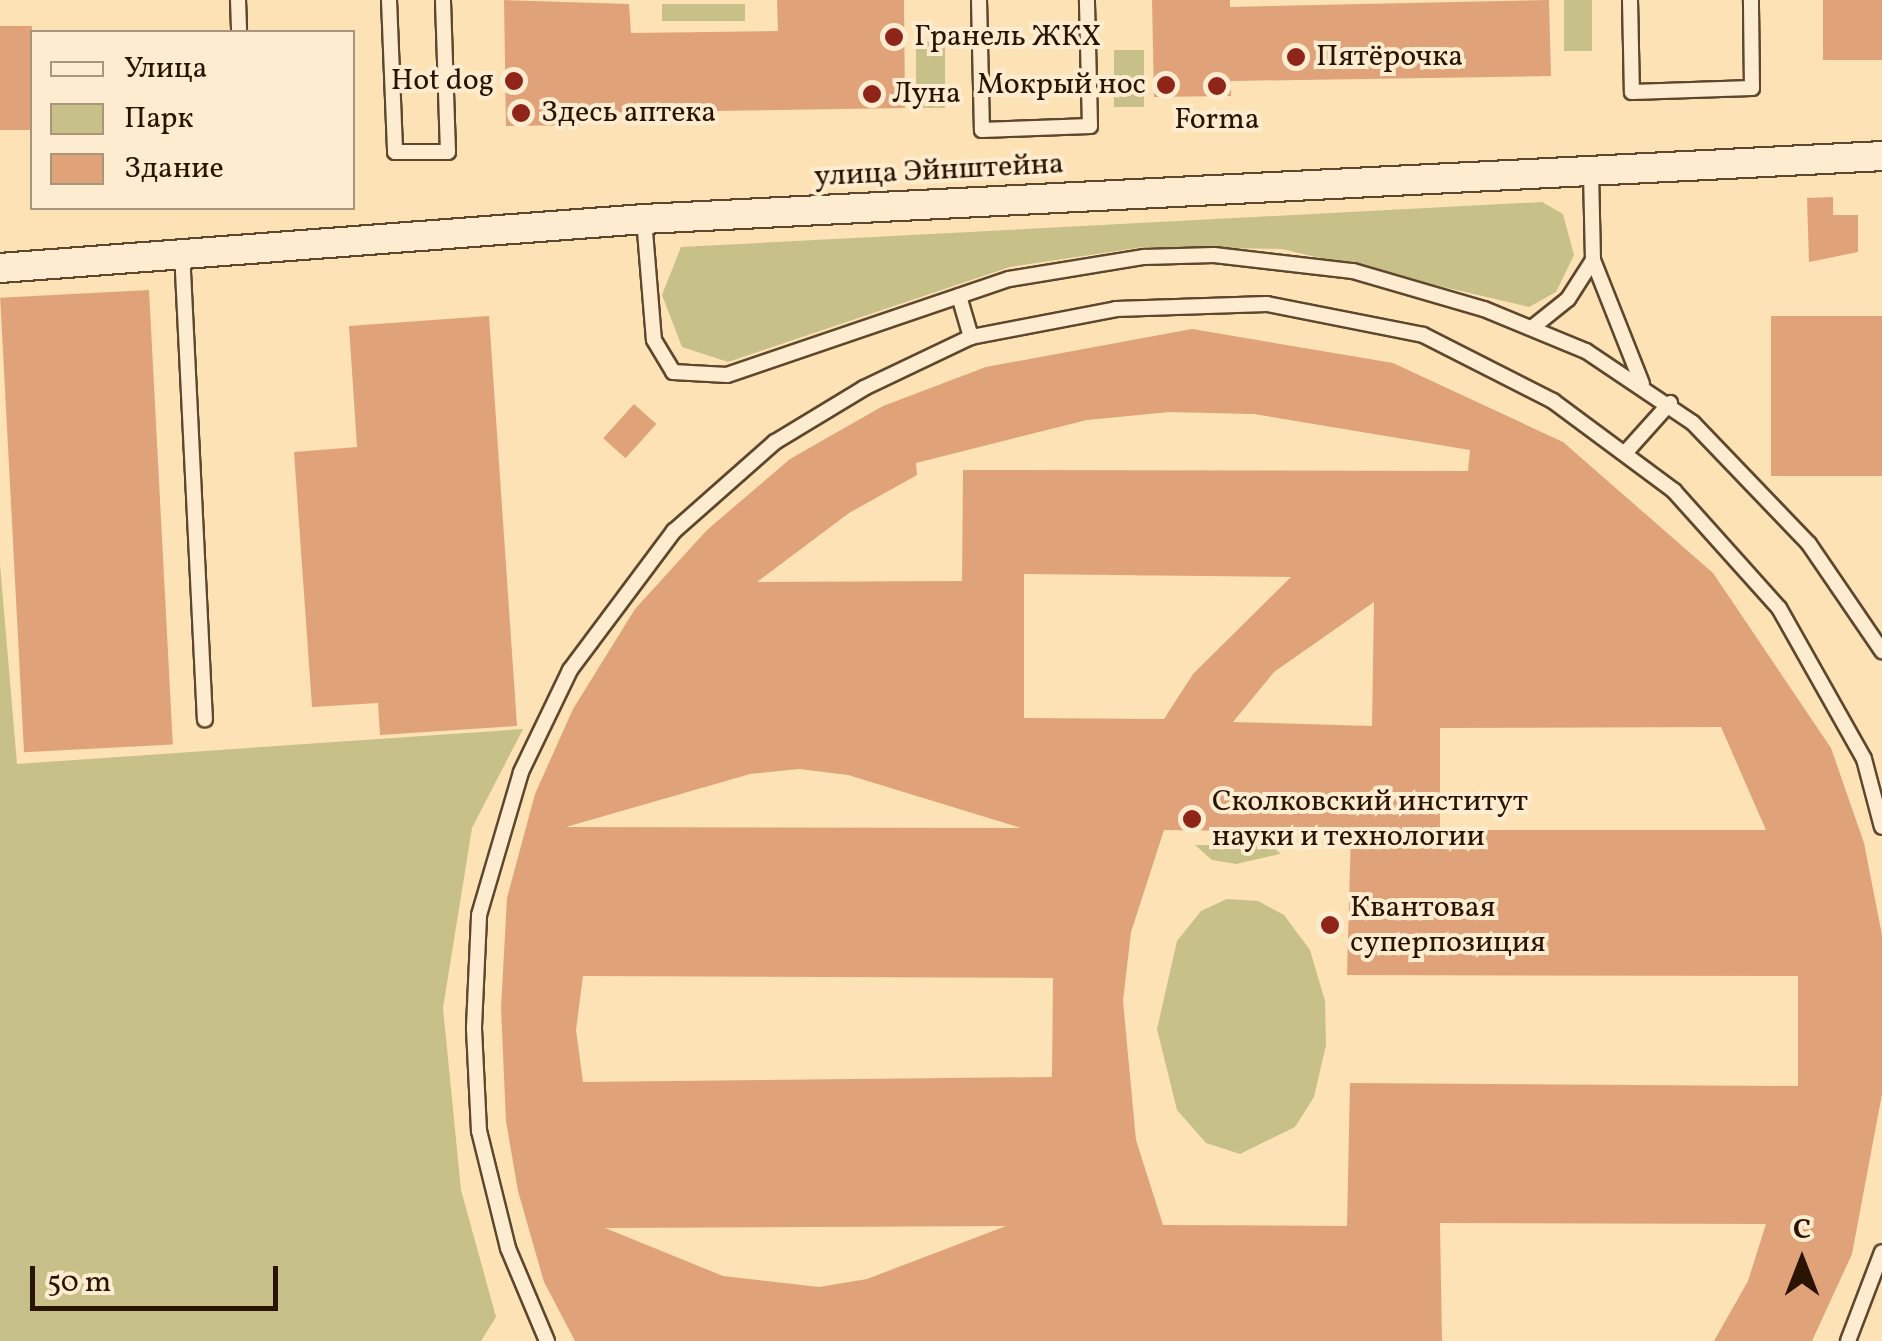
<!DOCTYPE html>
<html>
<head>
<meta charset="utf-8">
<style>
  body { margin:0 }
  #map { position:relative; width:1882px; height:1341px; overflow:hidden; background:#fce2b5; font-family:Vollkorn,serif }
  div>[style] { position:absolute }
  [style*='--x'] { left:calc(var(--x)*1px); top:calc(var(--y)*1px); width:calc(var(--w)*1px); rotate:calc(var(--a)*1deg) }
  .green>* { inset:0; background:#c7c088; transform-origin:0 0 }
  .building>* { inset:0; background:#e0a379; transform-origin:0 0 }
  .roads { filter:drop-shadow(2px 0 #5e472d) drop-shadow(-2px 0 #5e472d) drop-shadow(0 2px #5e472d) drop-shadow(0 -2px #5e472d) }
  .lane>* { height:14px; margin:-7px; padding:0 7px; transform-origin:7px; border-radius:7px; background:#fdeccf }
  .street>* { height:28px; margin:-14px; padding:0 14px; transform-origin:14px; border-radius:14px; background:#fdeccf }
  .dots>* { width:28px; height:28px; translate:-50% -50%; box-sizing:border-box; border:5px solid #fdeccf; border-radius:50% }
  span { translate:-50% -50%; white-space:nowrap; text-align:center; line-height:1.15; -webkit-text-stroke:8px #fdeccf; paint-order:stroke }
  .poi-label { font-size:30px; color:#2a1300 }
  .left { translate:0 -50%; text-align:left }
  .right { translate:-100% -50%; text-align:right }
  .street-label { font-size:30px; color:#2a1300 }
  .legend { position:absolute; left:30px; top:30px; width:325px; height:180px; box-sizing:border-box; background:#fdeccf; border:2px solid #a9957c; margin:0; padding:12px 18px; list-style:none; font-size:30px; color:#2a1300 }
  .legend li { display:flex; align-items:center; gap:20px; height:50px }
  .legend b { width:50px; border:2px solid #a9957c }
  .north { position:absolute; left:1752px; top:1211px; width:100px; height:100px; -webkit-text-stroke:8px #fdeccf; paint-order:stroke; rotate:0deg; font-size:28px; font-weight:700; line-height:40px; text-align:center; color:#2a1300 }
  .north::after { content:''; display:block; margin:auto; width:35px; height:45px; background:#2a1300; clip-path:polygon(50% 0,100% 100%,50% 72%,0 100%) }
  .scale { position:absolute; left:30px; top:1266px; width:248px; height:45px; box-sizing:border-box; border:5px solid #2a1300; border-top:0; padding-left:12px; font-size:30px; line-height:35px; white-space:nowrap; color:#2a1300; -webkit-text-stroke:8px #fdeccf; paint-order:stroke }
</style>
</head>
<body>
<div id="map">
  <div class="green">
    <div style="left:1564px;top:0;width:28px;height:51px"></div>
    <div style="left:745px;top:4px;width:17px;height:83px;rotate:90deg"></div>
    <div style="left:916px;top:42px;width:29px;height:66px"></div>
    <div style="left:1144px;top:50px;width:57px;height:30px;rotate:90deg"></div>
    <div style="clip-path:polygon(1542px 202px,1563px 214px,1574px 255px,1556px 292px,1529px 307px,1282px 249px,1143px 247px,1010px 267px,728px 362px,682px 347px,662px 295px,681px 247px)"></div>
    <div style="clip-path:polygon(0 564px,17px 764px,523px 729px,472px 828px,443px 1008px,461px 1190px,496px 1317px,481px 1341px,0 1341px)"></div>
    <div style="clip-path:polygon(1195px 845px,1276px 845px,1280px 854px,1236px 864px,1212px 860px)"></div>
    <div style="clip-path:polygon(1227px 899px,1258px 901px,1284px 915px,1310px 950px,1325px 1001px,1326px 1045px,1314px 1097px,1295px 1127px,1240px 1154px,1206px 1143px,1177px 1110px,1157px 1029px,1177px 941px,1201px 911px)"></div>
  </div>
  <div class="building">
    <div style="clip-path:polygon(504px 0,629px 4px,631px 33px,778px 31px,777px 0,904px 0,905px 108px,580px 113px,580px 125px,506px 126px)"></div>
    <div style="clip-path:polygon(1152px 0,1230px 0,1230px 7px,1549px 0,1551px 76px,1231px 81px,1231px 96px,1154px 97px)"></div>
    <div style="left:1823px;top:0;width:59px;height:60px"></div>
    <div style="left:32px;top:26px;width:104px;height:32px;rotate:90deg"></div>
    <div style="clip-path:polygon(1833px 197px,1833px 215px,1858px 215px,1858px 252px,1809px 262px,1807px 198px)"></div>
    <div style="left:149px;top:290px;width:455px;height:149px;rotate:87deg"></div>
    <div style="clip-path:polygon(489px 316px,517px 726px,380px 735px,378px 703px,312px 707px,294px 452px,357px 447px,349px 326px)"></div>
    <div style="left:1882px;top:316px;width:160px;height:111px;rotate:90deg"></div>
    <div style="clip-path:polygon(evenodd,1192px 329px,1393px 363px,1563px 442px,1713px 573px,1831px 748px,1864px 843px,1882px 935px,1882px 1094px,1852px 1254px,1812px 1341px,1714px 1341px,1748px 1281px,1766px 1224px,1440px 1223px,1442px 1341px,575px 1341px,544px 1282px,518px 1191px,506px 1121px,501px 1008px,507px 898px,535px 794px,573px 709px,635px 609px,707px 530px,790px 459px,883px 406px,986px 367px,1192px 329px,1170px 412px,1254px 414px,1470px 450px,1468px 471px,963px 470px,962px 581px,757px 582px,849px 513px,917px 475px,916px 463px,1087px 420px,1170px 412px,1192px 329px,1024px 574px,1291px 577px,1193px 674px,1164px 719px,1024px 718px,1024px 574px,1192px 329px,1374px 602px,1372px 726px,1233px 722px,1274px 672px,1374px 602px,1192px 329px,1721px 727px,1766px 830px,1440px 830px,1440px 728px,1721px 727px,1192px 329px,799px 769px,848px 775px,1021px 828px,566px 827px,750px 774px,799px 769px,1192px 329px,1164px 830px,1351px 832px,1347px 975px,1798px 976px,1798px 1086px,1350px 1083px,1347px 1226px,1163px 1225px,1136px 1140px,1123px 1001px,1131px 932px,1164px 830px,1192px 329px,583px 976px,1053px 978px,1052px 1077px,583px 1082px,576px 1030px,583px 976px,1192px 329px,1006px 1226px,867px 1279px,819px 1287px,723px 1276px,605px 1228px,1006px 1226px)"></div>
    <div style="left:634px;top:404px;width:30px;height:46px;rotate:42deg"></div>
  </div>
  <div class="roads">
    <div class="lane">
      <div style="--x:238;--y:0;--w:32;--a:88"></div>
      <div style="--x:389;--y:0;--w:152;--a:87.7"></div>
      <div style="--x:395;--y:152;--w:53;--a:0"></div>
      <div style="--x:448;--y:152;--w:152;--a:-91.9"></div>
      <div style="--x:979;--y:0;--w:130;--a:88.7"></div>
      <div style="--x:982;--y:130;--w:108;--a:-2.1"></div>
      <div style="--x:1090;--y:126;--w:126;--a:-91.4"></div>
      <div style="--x:1630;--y:0;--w:92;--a:88.8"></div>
      <div style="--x:1632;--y:92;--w:120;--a:-1.9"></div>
      <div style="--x:1752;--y:88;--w:88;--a:-90.7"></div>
      <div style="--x:644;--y:219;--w:121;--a:85.3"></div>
      <div style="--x:654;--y:340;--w:37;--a:59"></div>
      <div style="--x:673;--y:372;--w:54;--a:3.2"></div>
      <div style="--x:727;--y:375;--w:298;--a:-18.8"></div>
      <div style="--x:1009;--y:279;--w:137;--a:-9.3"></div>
      <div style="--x:1144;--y:257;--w:70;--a:-1.6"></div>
      <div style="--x:1214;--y:255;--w:140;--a:6.6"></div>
      <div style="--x:1353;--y:271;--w:136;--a:16.2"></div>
      <div style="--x:1484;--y:309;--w:110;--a:22.4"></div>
      <div style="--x:1586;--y:351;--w:129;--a:33.9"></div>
      <div style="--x:1693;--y:423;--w:168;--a:46.2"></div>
      <div style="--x:1809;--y:544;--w:130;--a:55.7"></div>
      <div style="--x:182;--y:251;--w:469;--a:87.2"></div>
      <div style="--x:1593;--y:260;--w:133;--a:68.4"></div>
      <div style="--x:959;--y:296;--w:43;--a:73.7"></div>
      <div style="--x:1533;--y:327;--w:45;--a:-38.7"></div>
      <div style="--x:1568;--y:299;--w:46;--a:-57.3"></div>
      <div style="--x:1593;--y:260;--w:89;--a:-91.3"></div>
      <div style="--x:1626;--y:452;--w:66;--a:-48.1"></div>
      <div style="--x:547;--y:1341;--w:101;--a:-112.8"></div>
      <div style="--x:508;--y:1248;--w:121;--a:-103.9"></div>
      <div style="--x:479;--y:1131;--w:104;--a:-92.8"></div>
      <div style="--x:474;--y:1027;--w:112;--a:-87.4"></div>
      <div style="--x:479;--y:915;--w:149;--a:-73.6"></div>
      <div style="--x:521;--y:772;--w:113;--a:-64.3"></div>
      <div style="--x:570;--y:670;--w:174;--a:-53.2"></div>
      <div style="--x:674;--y:531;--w:135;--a:-41.4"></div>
      <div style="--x:775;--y:442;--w:104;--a:-31.2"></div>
      <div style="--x:864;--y:388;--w:119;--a:-25.5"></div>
      <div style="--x:971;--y:337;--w:148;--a:-10.9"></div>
      <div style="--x:1116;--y:309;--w:151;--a:-1.9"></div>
      <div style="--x:1267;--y:304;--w:159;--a:11.2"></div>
      <div style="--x:1423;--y:335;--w:146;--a:26.9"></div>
      <div style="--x:1553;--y:401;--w:151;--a:36.6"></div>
      <div style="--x:1674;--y:491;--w:157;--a:48.1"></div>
      <div style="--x:1779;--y:608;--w:173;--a:60.6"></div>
      <div style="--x:1864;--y:759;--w:70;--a:75.2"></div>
      <div style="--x:1848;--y:1341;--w:95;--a:-69.1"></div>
    </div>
    <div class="street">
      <div style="--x:0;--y:268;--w:646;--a:-4.35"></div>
      <div style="--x:644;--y:219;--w:1240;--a:-2.91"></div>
    </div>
  </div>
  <div class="dots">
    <div style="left:894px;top:37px;background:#8f2418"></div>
    <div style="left:1296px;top:57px;background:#8f2418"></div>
    <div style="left:514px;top:81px;background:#8f2418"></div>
    <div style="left:1166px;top:85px;background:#8f2418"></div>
    <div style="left:1217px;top:86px;background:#8f2418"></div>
    <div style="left:872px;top:94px;background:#8f2418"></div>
    <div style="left:521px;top:113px;background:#8f2418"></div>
    <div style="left:1192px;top:819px;background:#8f2418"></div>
    <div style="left:1330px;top:925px;background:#8f2418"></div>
  </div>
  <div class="poi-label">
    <span class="left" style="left:914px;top:37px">Гранель ЖКХ</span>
    <span class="left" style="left:1316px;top:57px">Пятёрочка</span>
    <span class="right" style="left:494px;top:81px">Hot dog</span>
    <span class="right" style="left:1146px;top:85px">Мокрый нос</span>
    <span class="left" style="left:892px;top:94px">Луна</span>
    <span class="left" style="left:541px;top:113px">Здесь аптека</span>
    <span style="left:1217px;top:120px">Forma</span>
    <span class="left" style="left:1212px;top:819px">Сколковский институт<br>науки и технологии</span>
    <span class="left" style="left:1350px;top:925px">Квантовая<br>суперпозиция</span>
  </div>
  <div class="street-label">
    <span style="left:939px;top:171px;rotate:-3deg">улица Эйнштейна</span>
  </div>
  <ul class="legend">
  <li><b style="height:12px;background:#fdeccf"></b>Улица</li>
  <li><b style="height:28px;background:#c7c088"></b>Парк</li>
  <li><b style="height:28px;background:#e0a379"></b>Здание</li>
  </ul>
  <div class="north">С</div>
  <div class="scale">50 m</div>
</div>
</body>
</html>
